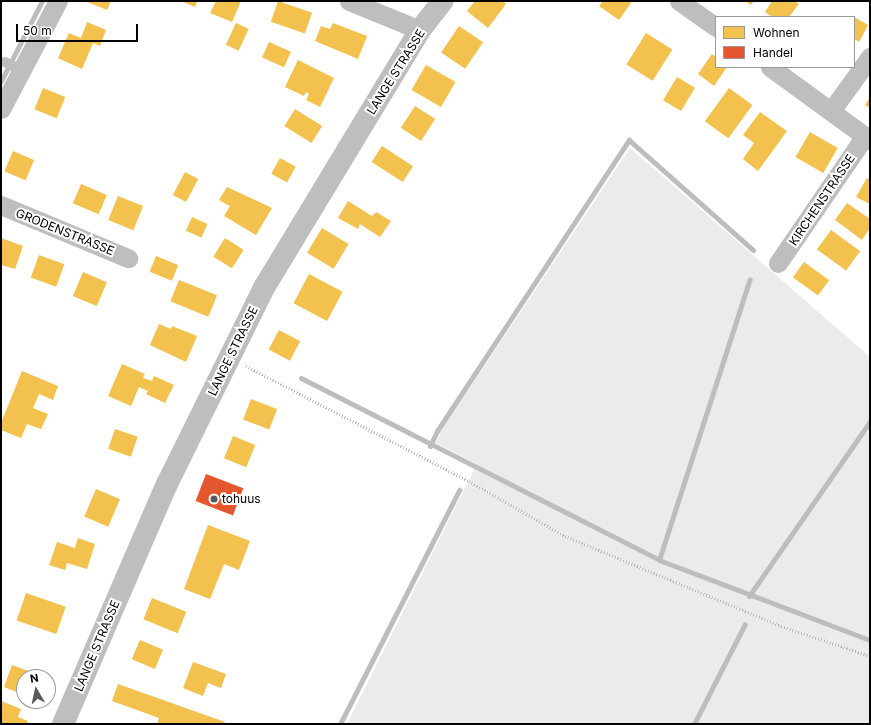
<!DOCTYPE html>
<html>
<head>
<meta charset="utf-8">
<style>
  body { margin:0 }
  #map { position:relative; width:871px; height:725px; overflow:hidden; background:#fff; font-family:Inter,sans-serif }
  div>[style] { position:absolute }
  [style*='--x'] { left:calc(var(--x)*1px); top:calc(var(--y)*1px); width:calc(var(--w)*1px); rotate:calc(var(--a)*1deg) }
  .green>* { inset:0; background:#ebebeb }
  .homes>* { inset:0; background:#f2c14e; transform-origin:0 0 }
  .shops>* { inset:0; background:#e4572e; transform-origin:0 0 }
  .stream>* { height:5px; margin:-2.5px; padding:0 2.5px; transform-origin:2.5px; border-radius:2.5px; background:#bdbdbd }
  .path>* { height:2.5px; margin-top:-1.25px; transform-origin:0; background:repeating-linear-gradient(90deg,#b9b9b9 0 1px,transparent 0 3px) }
  .service>* { height:10px; margin:-5px; padding:0 5px; transform-origin:5px; border-radius:5px; background:#bebebe }
  .minor>* { height:19px; margin:-9.5px; padding:0 9.5px; transform-origin:9.5px; border-radius:9.5px; background:#bebebe }
  .tertiary>* { height:22px; margin:-11px; padding:0 11px; transform-origin:11px; border-radius:11px; background:#bebebe }
  .dots>* { width:11px; height:11px; translate:-50% -50%; box-sizing:border-box; border:2px solid #fff; border-radius:50% }
  span { translate:-50% -50%; white-space:nowrap; text-align:center; line-height:1.15; -webkit-text-stroke:4px #fff; paint-order:stroke }
  .street-label { font-size:12px; color:#000 }
  .poi-label { font-size:12px; color:#000 }
  .left { translate:0 -50%; text-align:left }
  .frame { position:absolute; inset:0; border:2px solid #000; pointer-events:none }
  .legend { position:absolute; left:715px; top:16px; width:140px; height:52px; box-sizing:border-box; background:#fff; border:1px solid #999; margin:0; padding:5px 7px; list-style:none; font-size:12px; color:#000 }
  .legend li { display:flex; align-items:center; gap:8px; height:20px }
  .legend b { width:20px; border:1px solid #999 }
  .north { position:absolute; left:16px; top:669px; width:40px; height:40px; box-sizing:border-box; background:#fff; border:1px solid #999; border-radius:50%; rotate:351deg; font-size:11px; font-weight:700; line-height:16px; text-align:center; color:#000 }
  .north::after { content:''; display:block; margin:auto; width:14px; height:18px; background:#595959; clip-path:polygon(50% 0,100% 100%,50% 72%,0 100%) }
  .scale { position:absolute; left:16px; top:24px; width:122px; height:18px; box-sizing:border-box; border:2px solid #000; border-top:0; padding-left:5px; font-size:12px; line-height:14px; white-space:nowrap; color:#000; -webkit-text-stroke:3px #fff; paint-order:stroke }
</style>
</head>
<body>
<div id="map">
  <div class="green">
    <div style="clip-path:polygon(630px 148px,870px 357px,870px 724px,347px 724px,477px 464px,436px 443px,443px 428px)"></div>
  </div>
  <div class="homes">
    <div style="clip-path:polygon(85px 1px,111px 1px,107px 10px)"></div>
    <div style="clip-path:polygon(181px 1px,197px 1px,195px 7px)"></div>
    <div style="clip-path:polygon(216px 1px,241px 1px,232px 22px,210px 13px)"></div>
    <div style="left:278px;top:1px;width:36px;height:22px;rotate:19deg"></div>
    <div style="clip-path:polygon(475px 1px,503px 1px,506px 4px,488px 28px,467px 11px)"></div>
    <div style="clip-path:polygon(603px 1px,629px 1px,631px 3px,619px 20px,599px 6px)"></div>
    <div style="clip-path:polygon(745px 1px,754px 1px,751px 5px)"></div>
    <div style="clip-path:polygon(772px 1px,794px 1px,799px 4px,789px 17px,772px 17px,765px 12px)"></div>
    <div style="clip-path:polygon(854px 17px,868px 25px,859px 42px,854px 39px)"></div>
    <div style="clip-path:polygon(87px 22px,106px 30px,100px 46px,93px 43px,82px 69px,58px 58px,69px 33px,81px 38px)"></div>
    <div style="left:236px;top:23px;width:14px;height:24px;rotate:25deg"></div>
    <div style="clip-path:polygon(333px 23px,367px 36px,358px 59px,315px 41px,321px 26px,330px 29px)"></div>
    <div style="left:459px;top:26px;width:29px;height:32px;rotate:34deg"></div>
    <div style="left:646px;top:33px;width:31px;height:37px;rotate:32deg"></div>
    <div style="left:269px;top:42px;width:24px;height:17px;rotate:24deg"></div>
    <div style="clip-path:polygon(712px 54px,716px 57px,716px 67px,727px 67px,714px 86px,698px 74px)"></div>
    <div style="clip-path:polygon(298px 60px,334px 78px,320px 107px,306px 100px,309px 94px,306px 92px,304px 96px,285px 87px)"></div>
    <div style="left:426px;top:65px;width:34px;height:29px;rotate:30deg"></div>
    <div style="left:677px;top:77px;width:21px;height:27px;rotate:31deg"></div>
    <div style="left:43px;top:88px;width:24px;height:23px;rotate:22deg"></div>
    <div style="left:729px;top:88px;width:29px;height:41px;rotate:36deg"></div>
    <div style="clip-path:polygon(870px 97px,870px 108px,865px 105px)"></div>
    <div style="left:415px;top:106px;width:24px;height:26px;rotate:33deg"></div>
    <div style="left:295px;top:109px;width:32px;height:20px;rotate:32deg"></div>
    <div style="clip-path:polygon(760px 112px,787px 131px,758px 171px,743px 159px,754px 143px,743px 135px)"></div>
    <div style="left:810px;top:132px;width:32px;height:29px;rotate:30deg"></div>
    <div style="left:382px;top:146px;width:37px;height:19px;rotate:33deg"></div>
    <div style="left:13px;top:151px;width:23px;height:22px;rotate:23deg"></div>
    <div style="left:280px;top:158px;width:18px;height:18px;rotate:29deg"></div>
    <div style="left:185px;top:172px;width:15px;height:26px;rotate:28deg"></div>
    <div style="clip-path:polygon(867px 178px,870px 180px,870px 204px,856px 197px)"></div>
    <div style="left:81px;top:184px;width:28px;height:21px;rotate:23deg"></div>
    <div style="clip-path:polygon(227px 187px,272px 208px,256px 235px,224px 216px,230px 206px,219px 200px)"></div>
    <div style="left:118px;top:196px;width:27px;height:26px;rotate:22deg"></div>
    <div style="clip-path:polygon(348px 201px,372px 216px,376px 212px,391px 221px,380px 237px,360px 224px,358px 229px,338px 218px)"></div>
    <div style="clip-path:polygon(847px 203px,870px 219px,870px 228px,862px 240px,835px 220px)"></div>
    <div style="left:192px;top:217px;width:17px;height:15px;rotate:24deg"></div>
    <div style="left:322px;top:228px;width:31px;height:29px;rotate:31deg"></div>
    <div style="left:831px;top:230px;width:36px;height:24px;rotate:36deg"></div>
    <div style="clip-path:polygon(1px 238px,23px 246px,15px 269px,1px 265px)"></div>
    <div style="left:225px;top:238px;width:22px;height:22px;rotate:32deg"></div>
    <div style="left:39px;top:255px;width:27px;height:24px;rotate:20deg"></div>
    <div style="left:156px;top:256px;width:24px;height:17px;rotate:22deg"></div>
    <div style="left:804px;top:262px;width:31px;height:19px;rotate:36deg"></div>
    <div style="left:83px;top:272px;width:26px;height:26px;rotate:23deg"></div>
    <div style="left:309px;top:274px;width:38px;height:33px;rotate:28deg"></div>
    <div style="left:179px;top:280px;width:41px;height:23px;rotate:22deg"></div>
    <div style="clip-path:polygon(159px 324px,171px 329px,172px 326px,197px 336px,186px 362px,150px 345px)"></div>
    <div style="left:279px;top:330px;width:24px;height:22px;rotate:28deg"></div>
    <div style="clip-path:polygon(122px 364px,145px 374px,143px 378px,152px 381px,154px 376px,174px 385px,165px 403px,146px 394px,148px 391px,139px 387px,131px 406px,108px 396px)"></div>
    <div style="clip-path:polygon(22px 371px,58px 386px,53px 400px,39px 394px,33px 408px,48px 414px,41px 429px,27px 424px,21px 438px,1px 430px,1px 423px)"></div>
    <div style="left:251px;top:399px;width:28px;height:22px;rotate:21deg"></div>
    <div style="left:115px;top:429px;width:24px;height:21px;rotate:19deg"></div>
    <div style="left:233px;top:436px;width:24px;height:24px;rotate:22deg"></div>
    <div style="left:96px;top:489px;width:26px;height:30px;rotate:23deg"></div>
    <div style="clip-path:polygon(208px 525px,250px 541px,239px 570px,224px 564px,210px 599px,184px 589px)"></div>
    <div style="clip-path:polygon(78px 538px,95px 544px,87px 569px,67px 563px,65px 570px,49px 565px,57px 542px,75px 548px)"></div>
    <div style="left:26px;top:593px;width:42px;height:29px;rotate:19deg"></div>
    <div style="left:152px;top:598px;width:37px;height:23px;rotate:22deg"></div>
    <div style="left:140px;top:640px;width:25px;height:21px;rotate:23deg"></div>
    <div style="clip-path:polygon(193px 662px,226px 674px,221px 688px,208px 683px,203px 696px,183px 688px)"></div>
    <div style="clip-path:polygon(12px 665px,37px 674px,36px 677px,24px 677px,24px 695px,4px 687px)"></div>
    <div style="clip-path:polygon(118px 684px,225px 722px,224px 724px,157px 724px,159px 718px,112px 701px)"></div>
    <div style="clip-path:polygon(1px 701px,21px 709px,18px 717px,28px 721px,26px 724px,1px 724px)"></div>
  </div>
  <div class="shops">
    <div style="left:206px;top:474px;width:40px;height:29px;rotate:21deg"></div>
  </div>
  <div class="stream">
    <div style="--x:1;--y:81;--w:90;--a:-62.9"></div>
    <div style="--x:301;--y:378;--w:402;--a:26.9"></div>
    <div style="--x:659;--y:560;--w:226;--a:20.8"></div>
    <div style="--x:430;--y:446;--w:17;--a:-65"></div>
    <div style="--x:437;--y:431;--w:349;--a:-56.6"></div>
    <div style="--x:629;--y:140;--w:166;--a:41.6"></div>
    <div style="--x:659;--y:560;--w:295;--a:-72.1"></div>
    <div style="--x:749;--y:596;--w:213;--a:-55.3"></div>
    <div style="--x:340;--y:724;--w:263;--a:-63"></div>
    <div style="--x:694;--y:724;--w:112;--a:-63"></div>
  </div>
  <div class="path">
    <div style="--x:246;--y:366;--w:251;--a:27.3"></div>
    <div style="--x:469;--y:481;--w:111;--a:29.8"></div>
    <div style="--x:565;--y:536;--w:237;--a:22.6"></div>
    <div style="--x:784;--y:627;--w:91;--a:18.6"></div>
  </div>
  <div class="service">
    <div style="--x:5;--y:62;--w:18;--a:27"></div>
  </div>
  <div class="minor">
    <div style="--x:349;--y:1;--w:77;--a:22.2"></div>
    <div style="--x:679;--y:1;--w:45;--a:35.1"></div>
    <div style="--x:770;--y:67;--w:124;--a:36.1"></div>
    <div style="--x:1;--y:109;--w:122;--a:-62.2"></div>
    <div style="--x:831;--y:111;--w:67;--a:-54.2"></div>
    <div style="--x:1;--y:205;--w:138;--a:22.7"></div>
    <div style="--x:778;--y:263;--w:154;--a:-55.6"></div>
  </div>
  <div class="tertiary">
    <div style="--x:63;--y:724;--w:262;--a:-66.6"></div>
    <div style="--x:167;--y:484;--w:221;--a:-63.7"></div>
    <div style="--x:265;--y:286;--w:299;--a:-58.8"></div>
    <div style="--x:420;--y:30;--w:37;--a:-52"></div>
  </div>
  <div class="dots">
    <div style="left:214px;top:499px;background:#595959"></div>
  </div>
  <div class="street-label">
    <span style="left:396px;top:72px;rotate:-58deg">LANGE STRASSE</span>
    <span style="left:822px;top:200px;rotate:-56deg">KIRCHENSTRASSE</span>
    <span style="left:65px;top:232px;rotate:22deg">GRODENSTRASSE</span>
    <span style="left:233px;top:351px;rotate:-64deg">LANGE STRASSE</span>
    <span style="left:97px;top:646px;rotate:-67deg">LANGE STRASSE</span>
  </div>
  <div class="poi-label">
    <span class="left" style="left:222px;top:499px">tohuus</span>
  </div>
  <div class="frame"></div>
  <ul class="legend">
  <li><b style="height:11px;background:#f2c14e"></b>Wohnen</li>
  <li><b style="height:11px;background:#e4572e"></b>Handel</li>
  </ul>
  <div class="north">N</div>
  <div class="scale">50 m</div>
</div>
</body>
</html>
